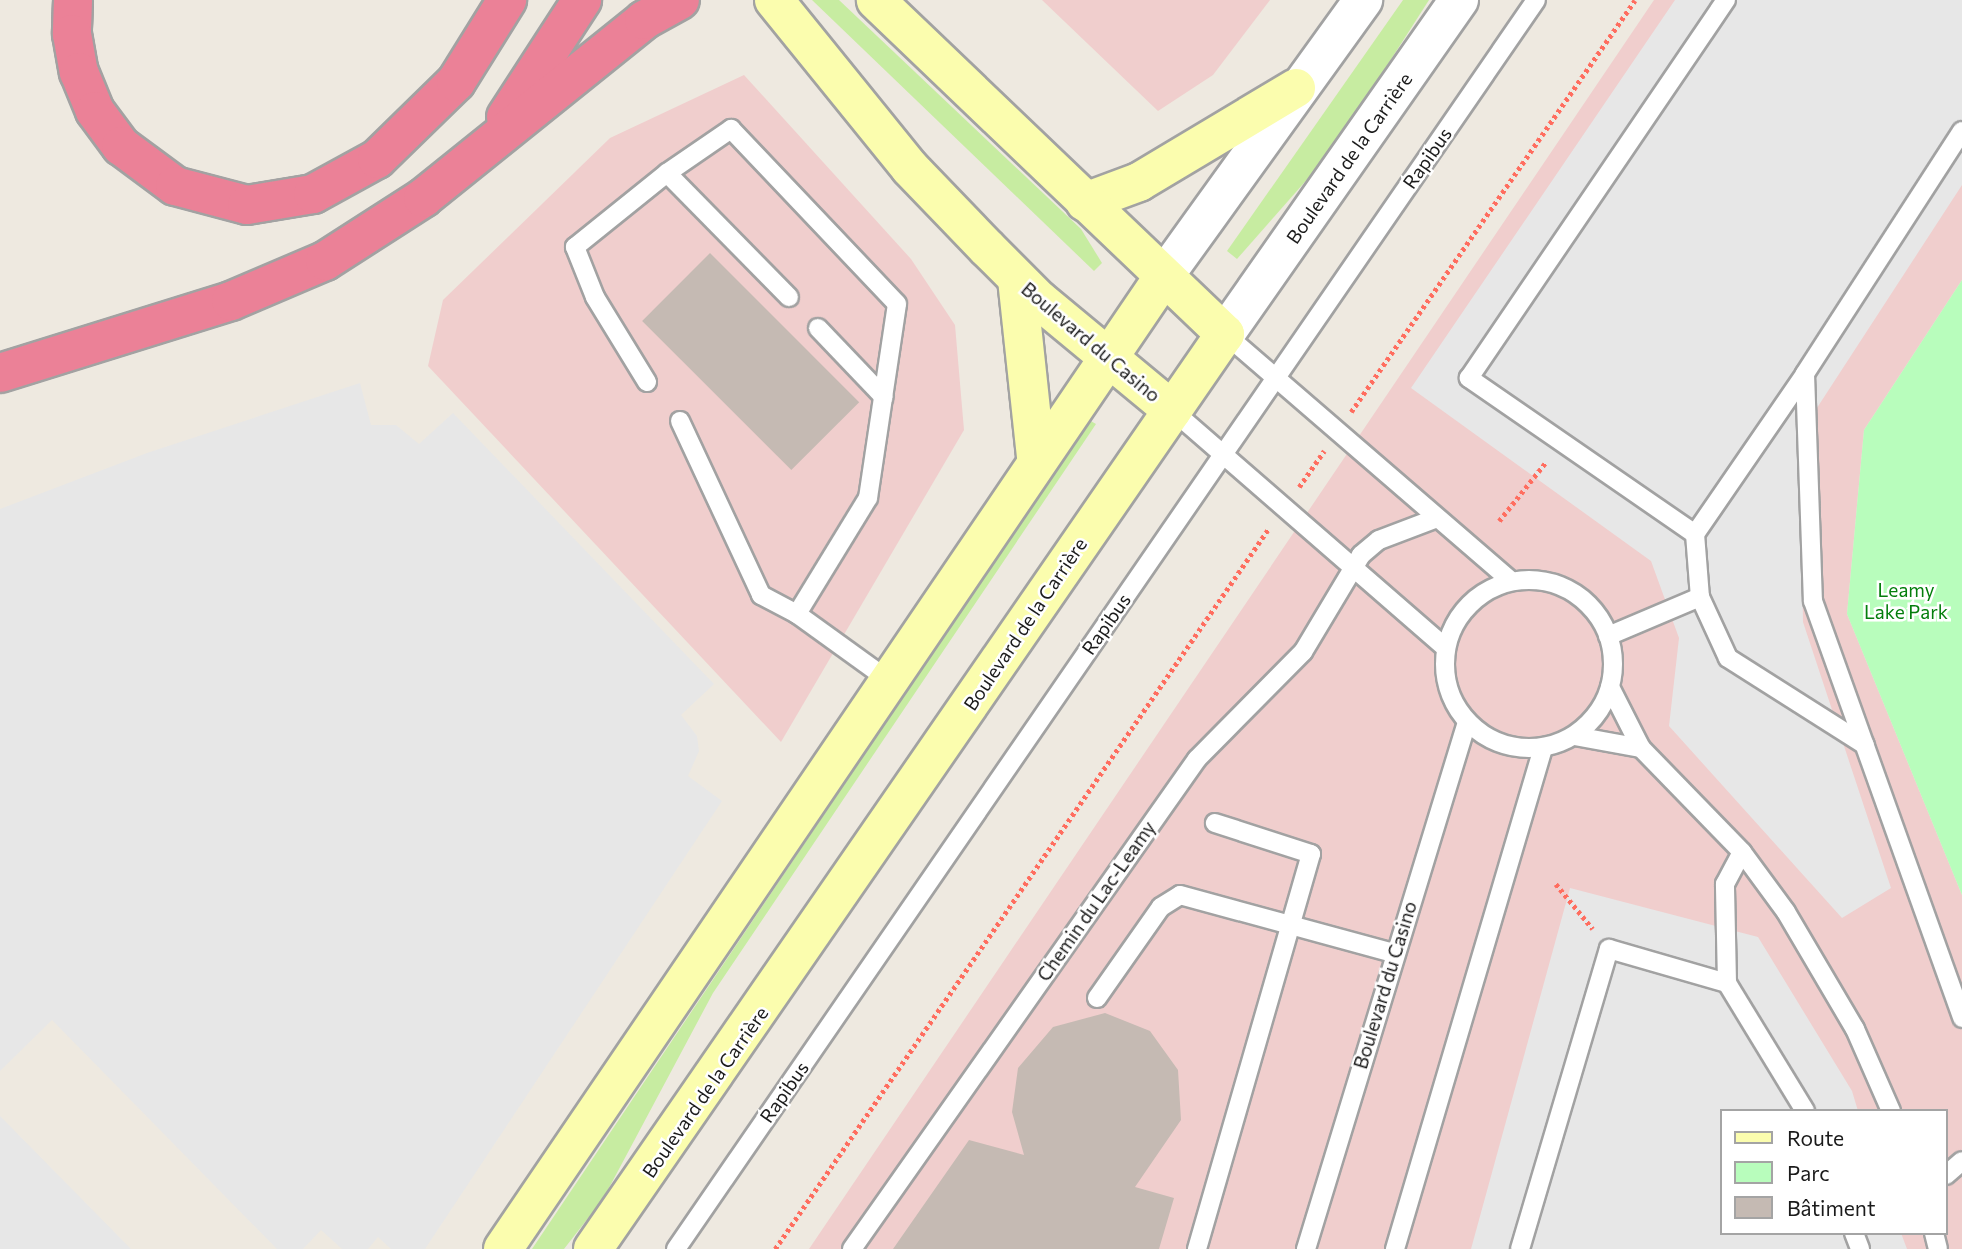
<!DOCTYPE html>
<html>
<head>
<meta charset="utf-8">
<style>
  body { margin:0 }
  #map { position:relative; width:1962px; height:1249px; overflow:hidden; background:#eee9e0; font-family:Commissioner,sans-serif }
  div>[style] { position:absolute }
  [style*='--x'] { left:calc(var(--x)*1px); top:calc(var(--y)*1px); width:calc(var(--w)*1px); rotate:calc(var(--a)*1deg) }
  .commercial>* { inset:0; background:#f0cecd }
  .grass>* { inset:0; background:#c7eca1 }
  .park>* { inset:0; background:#b8fdbc }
  .parking>* { inset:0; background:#e7e7e7 }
  .building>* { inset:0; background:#c5bab3; transform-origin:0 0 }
  .path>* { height:4.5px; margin-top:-2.25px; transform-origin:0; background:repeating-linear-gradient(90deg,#ff6d5f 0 3.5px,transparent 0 7px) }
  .roads { filter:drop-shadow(2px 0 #a2a2a2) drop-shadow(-2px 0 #a2a2a2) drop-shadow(0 2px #a2a2a2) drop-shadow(0 -2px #a2a2a2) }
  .service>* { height:18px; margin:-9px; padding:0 9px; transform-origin:9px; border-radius:9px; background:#fff }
  .service>.ring { margin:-9px; padding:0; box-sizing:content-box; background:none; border:18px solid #fff; border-radius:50% }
  .tertiary>* { height:38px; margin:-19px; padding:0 19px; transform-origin:19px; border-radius:19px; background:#fff }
  .secondary>* { height:38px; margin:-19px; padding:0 19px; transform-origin:19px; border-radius:19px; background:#fbfdae }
  .motorway>* { height:38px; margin:-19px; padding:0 19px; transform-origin:19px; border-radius:19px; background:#eb8197 }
  span { translate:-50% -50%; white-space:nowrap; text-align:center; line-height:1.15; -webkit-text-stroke:5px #fff; paint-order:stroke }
  .street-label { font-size:19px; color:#1b1b1b }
  .park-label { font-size:19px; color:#047e0c }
  .legend { position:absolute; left:1720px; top:1109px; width:228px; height:126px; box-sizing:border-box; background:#fff; border:2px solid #a4a4a4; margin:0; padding:9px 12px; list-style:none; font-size:21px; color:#1b1b1b }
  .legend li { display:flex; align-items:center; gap:14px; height:35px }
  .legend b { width:35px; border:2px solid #a4a4a4 }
</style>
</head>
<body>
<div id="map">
  <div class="commercial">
    <div style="clip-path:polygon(1042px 0,1270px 0,1213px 75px,1158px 111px)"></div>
    <div style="clip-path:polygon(evenodd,1654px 0,1962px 0,1962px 280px,1864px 430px,1847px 614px,1962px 895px,1962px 1249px,809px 1249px,1654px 0,1722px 1111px,1946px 1111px,1946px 1233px,1722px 1233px,1722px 1111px)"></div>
    <div style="clip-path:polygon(744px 75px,911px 259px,955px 325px,964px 430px,781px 742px,428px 366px,443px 300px,610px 138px)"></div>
  </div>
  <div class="grass">
    <div style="clip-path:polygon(812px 0,839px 0,1081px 229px,1102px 263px,1094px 271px)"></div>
    <div style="clip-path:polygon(1403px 0,1429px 0,1333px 150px,1237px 259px,1227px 251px)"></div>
    <div style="clip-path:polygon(1089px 420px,1096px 424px,713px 993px,603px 1199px,564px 1249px,532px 1249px)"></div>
  </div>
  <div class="park">
    <div style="clip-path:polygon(1962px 280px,1962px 895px,1847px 614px,1864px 430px)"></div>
  </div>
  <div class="parking">
    <div style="clip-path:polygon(1675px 0,1962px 0,1962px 185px,1800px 434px,1803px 622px,1891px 888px,1842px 918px,1669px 726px,1679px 638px,1651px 561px,1411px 388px)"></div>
    <div style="clip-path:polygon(360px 383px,371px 425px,396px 425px,419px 444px,453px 413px,714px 684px,681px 715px,697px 736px,699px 751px,688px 776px,722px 801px,425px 1249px,391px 1249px,378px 1237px,368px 1249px,342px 1249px,321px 1230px,303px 1249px,277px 1249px,52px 1020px,0 1071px,0 509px,147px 453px)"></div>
    <div style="clip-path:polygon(1570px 888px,1758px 937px,1852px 1091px,1858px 1111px,1722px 1111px,1722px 1233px,1901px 1233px,1907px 1249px,1471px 1249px)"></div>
    <div style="clip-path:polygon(0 1116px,131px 1249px,0 1249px)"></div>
  </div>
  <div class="building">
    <div style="left:710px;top:253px;width:211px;height:96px;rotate:45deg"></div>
    <div style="clip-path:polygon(1105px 1013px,1150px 1031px,1178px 1070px,1181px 1120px,1135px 1187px,1174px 1198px,1159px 1249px,893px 1249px,969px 1140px,1024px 1155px,1012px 1112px,1018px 1068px,1053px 1027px)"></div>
  </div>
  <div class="path">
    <div style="--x:1351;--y:412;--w:500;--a:-55.42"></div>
    <div style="--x:1299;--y:487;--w:44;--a:-55.2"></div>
    <div style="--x:1499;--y:521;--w:75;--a:-51.5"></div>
    <div style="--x:1556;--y:884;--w:58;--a:50.6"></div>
    <div style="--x:775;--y:1249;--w:874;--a:-55.58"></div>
  </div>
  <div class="roads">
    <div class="service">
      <div style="--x:1962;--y:131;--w:289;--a:122.9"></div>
      <div style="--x:1805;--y:374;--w:227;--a:88"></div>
      <div style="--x:1813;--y:601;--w:443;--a:70.3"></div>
      <div style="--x:667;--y:173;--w:174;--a:45.5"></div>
      <div style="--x:818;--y:328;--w:95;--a:46.3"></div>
      <div style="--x:1225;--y:334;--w:378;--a:40.8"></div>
      <div style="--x:1805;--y:374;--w:194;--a:124.5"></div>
      <div style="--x:1695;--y:534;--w:63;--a:85.5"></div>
      <div style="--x:1700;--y:597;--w:67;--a:65.3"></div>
      <div style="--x:1728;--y:658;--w:162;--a:32.4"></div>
      <div style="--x:647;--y:382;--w:100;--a:-121.5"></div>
      <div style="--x:595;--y:297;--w:54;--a:-111.8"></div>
      <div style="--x:575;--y:247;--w:118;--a:-38.8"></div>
      <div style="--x:667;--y:173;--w:78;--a:-34.5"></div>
      <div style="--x:731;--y:129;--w:241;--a:46.5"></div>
      <div style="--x:897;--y:304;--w:196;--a:98.5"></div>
      <div style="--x:868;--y:498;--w:136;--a:121.5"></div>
      <div style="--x:1172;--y:410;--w:363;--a:41"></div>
      <div style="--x:680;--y:421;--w:192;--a:65"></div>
      <div style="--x:761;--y:595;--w:41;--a:27.8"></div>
      <div style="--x:797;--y:614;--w:111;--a:35.8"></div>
      <div style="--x:1695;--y:534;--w:275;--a:-145.4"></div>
      <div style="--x:1469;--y:378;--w:457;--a:-55.8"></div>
      <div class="ring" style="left:1445px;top:580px;width:150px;height:150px"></div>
      <div style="--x:1608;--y:636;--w:100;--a:-23"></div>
      <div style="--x:1610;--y:687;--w:68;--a:63.1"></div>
      <div style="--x:1641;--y:748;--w:145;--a:45.8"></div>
      <div style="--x:1742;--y:852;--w:74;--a:53.7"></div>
      <div style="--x:1786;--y:912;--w:136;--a:59.5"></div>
      <div style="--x:1855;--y:1029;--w:90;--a:66.3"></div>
      <div style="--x:1575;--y:736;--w:67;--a:10.3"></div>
      <div style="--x:1727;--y:983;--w:99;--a:-91.2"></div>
      <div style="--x:1725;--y:884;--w:36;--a:-62"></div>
      <div style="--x:1097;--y:998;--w:111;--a:-54.9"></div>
      <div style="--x:1161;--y:907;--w:22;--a:-32"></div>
      <div style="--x:1180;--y:895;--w:222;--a:15.2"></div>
      <div style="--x:1946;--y:1175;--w:21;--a:-41"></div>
      <div style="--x:1854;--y:1233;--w:17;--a:69"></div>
      <div style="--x:1934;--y:1233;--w:16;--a:76"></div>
      <div style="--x:676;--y:1249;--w:1516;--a:-55.45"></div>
      <div style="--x:852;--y:1249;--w:599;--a:-54.85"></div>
      <div style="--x:1197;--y:759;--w:151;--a:-45.3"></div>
      <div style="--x:1303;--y:652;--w:113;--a:-59.1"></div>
      <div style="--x:1361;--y:555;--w:23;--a:-40"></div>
      <div style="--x:1379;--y:540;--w:62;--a:-20.8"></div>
      <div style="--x:1197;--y:1249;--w:411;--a:-73.9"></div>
      <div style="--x:1311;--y:854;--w:101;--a:-162.1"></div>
      <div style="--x:1306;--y:1249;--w:551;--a:-73.01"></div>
      <div style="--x:1395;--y:1249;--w:522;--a:-73.54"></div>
      <div style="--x:1520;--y:1249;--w:313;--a:-73.5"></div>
      <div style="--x:1609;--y:949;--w:123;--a:16.1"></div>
      <div style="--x:1727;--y:983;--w:150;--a:58.6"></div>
    </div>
    <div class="tertiary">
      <div style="--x:1162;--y:279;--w:344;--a:-54.2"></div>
      <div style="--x:1225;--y:334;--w:408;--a:-55"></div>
    </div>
    <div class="secondary">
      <div style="--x:774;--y:0;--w:216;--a:51"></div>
      <div style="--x:910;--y:168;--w:111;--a:46.1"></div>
      <div style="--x:987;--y:248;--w:74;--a:45"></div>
      <div style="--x:1039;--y:300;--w:173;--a:39.6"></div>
      <div style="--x:1085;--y:202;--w:58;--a:-20.3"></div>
      <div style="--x:1139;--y:182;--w:183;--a:-30.9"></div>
      <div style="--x:1017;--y:279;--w:180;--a:83.9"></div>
      <div style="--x:503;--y:1249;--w:1173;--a:-55.81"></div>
      <div style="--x:593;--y:1249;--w:1112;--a:-55.37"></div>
      <div style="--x:1225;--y:334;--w:483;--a:-136.3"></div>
    </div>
    <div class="motorway">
      <div style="--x:73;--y:0;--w:34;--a:92"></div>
      <div style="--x:72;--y:34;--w:39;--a:80"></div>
      <div style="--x:79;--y:72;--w:42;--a:67.7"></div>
      <div style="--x:95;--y:111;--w:44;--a:53.4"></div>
      <div style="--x:121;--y:146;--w:67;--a:36.5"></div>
      <div style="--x:175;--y:186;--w:74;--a:14.8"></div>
      <div style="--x:247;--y:205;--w:67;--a:-9.5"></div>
      <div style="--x:313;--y:194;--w:73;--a:-28.7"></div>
      <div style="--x:377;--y:159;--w:110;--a:-44.3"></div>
      <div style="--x:456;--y:82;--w:97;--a:-58.1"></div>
      <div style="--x:506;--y:117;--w:140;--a:-57"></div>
      <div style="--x:0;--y:373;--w:242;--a:-17.3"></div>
      <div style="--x:231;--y:301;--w:102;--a:-23.1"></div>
      <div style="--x:325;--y:261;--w:117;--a:-32.7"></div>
      <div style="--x:423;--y:198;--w:284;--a:-38.8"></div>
      <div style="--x:644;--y:20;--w:41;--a:-29.1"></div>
    </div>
  </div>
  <div class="street-label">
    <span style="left:1349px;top:158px;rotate:-55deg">Boulevard de la Carrière</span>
    <span style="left:1427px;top:158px;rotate:-55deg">Rapibus</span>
    <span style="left:1091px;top:342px;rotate:40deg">Boulevard du Casino</span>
    <span style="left:1025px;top:624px;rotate:-56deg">Boulevard de la Carrière</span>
    <span style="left:1106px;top:624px;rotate:-55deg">Rapibus</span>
    <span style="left:1096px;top:901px;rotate:-55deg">Chemin du Lac-Leamy</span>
    <span style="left:1385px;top:985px;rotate:-73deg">Boulevard du Casino</span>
    <span style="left:705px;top:1092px;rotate:-55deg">Boulevard de la Carrière</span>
    <span style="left:784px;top:1092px;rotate:-55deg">Rapibus</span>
  </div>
  <div class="park-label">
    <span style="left:1906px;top:601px">Leamy<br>Lake Park</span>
  </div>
  <ul class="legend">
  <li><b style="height:9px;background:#fbfdae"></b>Route</li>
  <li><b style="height:19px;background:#b8fdbc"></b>Parc</li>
  <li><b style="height:19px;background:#c5bab3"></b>Bâtiment</li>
  </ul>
</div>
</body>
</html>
